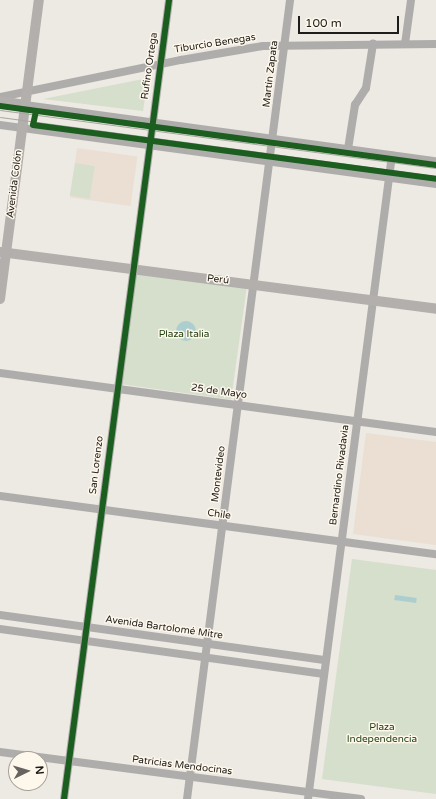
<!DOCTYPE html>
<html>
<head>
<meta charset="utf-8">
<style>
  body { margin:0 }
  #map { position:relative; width:436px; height:799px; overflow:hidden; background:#ede9e3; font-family:"Varela Round",sans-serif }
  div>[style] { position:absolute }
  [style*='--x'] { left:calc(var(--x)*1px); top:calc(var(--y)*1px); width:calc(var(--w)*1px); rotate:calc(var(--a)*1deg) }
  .education>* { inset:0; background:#eadfd2; transform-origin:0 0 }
  .green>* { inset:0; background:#d5dfcc; transform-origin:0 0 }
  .water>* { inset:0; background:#adcecf; transform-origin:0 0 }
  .round { border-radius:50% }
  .minor>* { height:8px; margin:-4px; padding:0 4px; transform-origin:4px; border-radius:4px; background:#afadab }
  .major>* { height:10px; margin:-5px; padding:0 5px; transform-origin:5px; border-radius:5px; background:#b2afac }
  .tram>* { height:1px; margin:-0.5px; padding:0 0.5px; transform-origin:0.5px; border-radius:0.5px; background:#a9a7a3 }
  .cycleway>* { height:6px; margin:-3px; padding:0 3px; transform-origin:3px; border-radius:3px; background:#1b5e20 }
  span { translate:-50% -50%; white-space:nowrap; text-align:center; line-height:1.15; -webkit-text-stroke:3px #fef7ec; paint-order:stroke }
  .street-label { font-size:10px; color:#1f1d19 }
  .park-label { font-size:10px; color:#224111 }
  .north { position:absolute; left:8px; top:751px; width:40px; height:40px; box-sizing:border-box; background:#fef7ec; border:1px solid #a5a098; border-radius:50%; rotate:85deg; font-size:11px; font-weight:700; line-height:16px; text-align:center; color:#1f1d19 }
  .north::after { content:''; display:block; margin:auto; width:14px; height:18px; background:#676460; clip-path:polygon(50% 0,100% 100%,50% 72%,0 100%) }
  .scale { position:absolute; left:298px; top:16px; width:101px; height:18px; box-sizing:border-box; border:2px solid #1f1d19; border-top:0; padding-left:5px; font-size:12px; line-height:14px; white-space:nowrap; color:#1f1d19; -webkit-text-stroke:3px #fef7ec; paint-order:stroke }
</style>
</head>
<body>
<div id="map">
  <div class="education">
    <div style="left:77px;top:148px;width:61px;height:50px;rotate:8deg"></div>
    <div style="clip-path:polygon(366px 433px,436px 442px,436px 545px,353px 534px)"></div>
  </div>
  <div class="green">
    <div style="clip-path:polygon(148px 78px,143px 111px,43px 99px)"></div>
    <div style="left:75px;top:163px;width:20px;height:33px;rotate:9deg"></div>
    <div style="left:136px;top:271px;width:112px;height:114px;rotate:8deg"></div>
    <div style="clip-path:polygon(352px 559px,436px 570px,436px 794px,322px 779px)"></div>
  </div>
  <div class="water">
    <div class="round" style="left:176px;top:321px;width:20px;height:20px"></div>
    <div style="left:395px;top:595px;width:22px;height:5px;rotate:8deg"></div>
  </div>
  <div class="minor">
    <div style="--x:405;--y:44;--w:44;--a:-82.2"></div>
    <div style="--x:0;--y:97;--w:185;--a:-11.6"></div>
    <div style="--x:181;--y:60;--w:83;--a:-9.7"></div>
    <div style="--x:263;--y:46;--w:173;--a:-0.7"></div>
    <div style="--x:25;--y:105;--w:415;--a:7.8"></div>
    <div style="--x:0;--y:125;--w:440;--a:7.7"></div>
    <div style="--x:348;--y:149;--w:45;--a:-81"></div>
    <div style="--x:355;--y:105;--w:20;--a:-57"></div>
    <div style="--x:366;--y:88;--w:45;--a:-81"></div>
    <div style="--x:0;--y:373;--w:440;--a:7.7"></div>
    <div style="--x:0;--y:496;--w:440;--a:7.6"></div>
    <div style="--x:0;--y:615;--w:329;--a:7.9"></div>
    <div style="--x:0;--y:629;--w:327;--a:7.9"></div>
    <div style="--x:0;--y:752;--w:364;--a:7.4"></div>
    <div style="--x:64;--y:799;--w:806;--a:-82.51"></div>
    <div style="--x:187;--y:799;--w:806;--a:-82.65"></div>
    <div style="--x:308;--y:799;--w:649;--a:-82.57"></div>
  </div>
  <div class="major">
    <div style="--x:0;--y:101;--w:25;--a:9"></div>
    <div style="--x:0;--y:252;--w:440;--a:7.4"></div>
    <div style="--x:0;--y:299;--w:302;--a:-82.6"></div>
  </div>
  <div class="tram">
    <div style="--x:0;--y:110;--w:440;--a:7.6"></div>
    <div style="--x:0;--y:117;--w:440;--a:7.7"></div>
  </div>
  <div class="cycleway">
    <div style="--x:0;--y:106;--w:440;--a:7.7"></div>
    <div style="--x:36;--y:111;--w:14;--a:102"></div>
    <div style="--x:33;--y:125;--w:407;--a:7.6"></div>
    <div style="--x:64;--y:799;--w:806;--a:-82.51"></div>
  </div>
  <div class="street-label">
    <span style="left:215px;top:44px;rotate:-9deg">Tiburcio Benegas</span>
    <span style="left:150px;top:66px;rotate:-82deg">Rufino Ortega</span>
    <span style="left:271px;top:74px;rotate:-83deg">Martín Zapata</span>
    <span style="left:15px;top:184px;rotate:-83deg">Avenida Colón</span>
    <span style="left:218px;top:280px;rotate:7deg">Perú</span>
    <span style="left:219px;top:392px;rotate:8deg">25 de Mayo</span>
    <span style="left:97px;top:465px;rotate:-83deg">San Lorenzo</span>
    <span style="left:219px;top:474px;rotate:-83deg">Montevideo</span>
    <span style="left:340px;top:475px;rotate:-83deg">Bernardino Rivadavia</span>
    <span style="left:219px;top:515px;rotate:8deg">Chile</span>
    <span style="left:164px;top:628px;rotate:8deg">Avenida Bartolomé Mitre</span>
    <span style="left:182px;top:766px;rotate:7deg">Patricias Mendocinas</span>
  </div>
  <div class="park-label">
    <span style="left:184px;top:335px">Plaza Italia</span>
    <span style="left:382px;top:733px">Plaza<br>Independencia</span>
  </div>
  <div class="north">N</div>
  <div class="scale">100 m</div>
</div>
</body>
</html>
